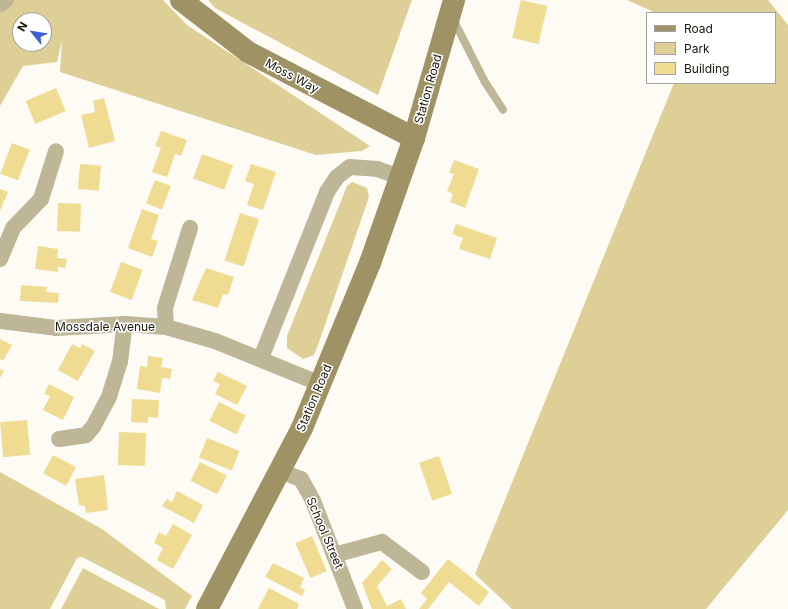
<!DOCTYPE html>
<html>
<head>
<meta charset="utf-8">
<style>
  body { margin:0 }
  #map { position:relative; width:788px; height:609px; overflow:hidden; background:#fdfbf4; font-family:Inter,sans-serif }
  div>[style] { position:absolute }
  [style*='--x'] { left:calc(var(--x)*1px); top:calc(var(--y)*1px); width:calc(var(--w)*1px); rotate:calc(var(--a)*1deg) }
  .green>* { inset:0; background:#decf96 }
  .building>* { inset:0; background:#efdc92; transform-origin:0 0 }
  .lane>* { height:8px; margin:-4px; padding:0 4px; transform-origin:4px; border-radius:4px; background:#bdb697 }
  .street>* { height:16px; margin:-8px; padding:0 8px; transform-origin:8px; border-radius:8px; background:#bdb697 }
  .secondary>* { height:22px; margin:-11px; padding:0 11px; transform-origin:11px; border-radius:11px; background:#9f9365 }
  span { translate:-50% -50%; white-space:nowrap; text-align:center; line-height:1.15; -webkit-text-stroke:3px #fff; paint-order:stroke }
  .street-label { font-size:12px; color:#191609 }
  .legend { position:absolute; left:646px; top:12px; width:130px; height:72px; box-sizing:border-box; background:#fff; border:1px solid #a3a29d; margin:0; padding:5px 7px; list-style:none; font-size:12px; color:#191609 }
  .legend li { display:flex; align-items:center; gap:8px; height:20px }
  .legend b { width:20px; border:1px solid #a3a29d }
  .north { position:absolute; left:12px; top:12px; width:40px; height:40px; box-sizing:border-box; background:#fff; border:1px solid #a3a29d; border-radius:50%; rotate:300deg; font-size:11px; font-weight:700; line-height:16px; text-align:center; color:#191609 }
  .north::after { content:''; display:block; margin:auto; width:14px; height:18px; background:#405fd2; clip-path:polygon(50% 0,100% 100%,50% 72%,0 100%) }
</style>
</head>
<body>
<div id="map">
  <div class="green">
    <div style="clip-path:polygon(evenodd,0 0,163px 0,187px 25px,370px 146px,362px 151px,316px 155px,60px 72px,62px 40px,57px 62px,23px 66px,0 106px,0 0,20px 20px,44px 20px,44px 44px,20px 44px,20px 20px)"></div>
    <div style="clip-path:polygon(208px 0,412px 0,378px 95px,215px 8px)"></div>
    <div style="clip-path:polygon(627px 0,768px 0,788px 25px,788px 510px,706px 609px,512px 609px,475px 574px,674px 83px,775px 83px,775px 13px,656px 13px)"></div>
    <div style="clip-path:polygon(352px 182px,367px 188px,369px 197px,318px 345px,314px 355px,303px 359px,287px 348px,287px 336px,347px 186px)"></div>
    <div style="clip-path:polygon(0 472px,102px 529px,192px 596px,185px 609px,166px 609px,165px 600px,82px 557px,77px 558px,50px 609px,0 609px)"></div>
    <div style="clip-path:polygon(83px 568px,159px 609px,61px 609px)"></div>
  </div>
  <div class="building">
    <div style="left:521px;top:0;width:27px;height:39px;rotate:13deg"></div>
    <div style="left:56px;top:88px;width:25px;height:33px;rotate:67deg"></div>
    <div style="clip-path:polygon(104px 98px,115px 141px,89px 148px,81px 115px,95px 112px,93px 101px)"></div>
    <div style="clip-path:polygon(161px 131px,187px 140px,181px 156px,175px 154px,167px 177px,152px 172px,161px 148px,155px 146px)"></div>
    <div style="left:12px;top:143px;width:19px;height:33px;rotate:21deg"></div>
    <div style="left:202px;top:154px;width:33px;height:26px;rotate:20deg"></div>
    <div style="clip-path:polygon(454px 160px,479px 169px,465px 208px,450px 202px,453px 194px,447px 191px,454px 174px,449px 173px)"></div>
    <div style="left:80px;top:164px;width:21px;height:25px;rotate:5deg"></div>
    <div style="clip-path:polygon(251px 164px,276px 172px,263px 210px,247px 205px,254px 184px,245px 181px)"></div>
    <div style="left:155px;top:180px;width:17px;height:25px;rotate:21deg"></div>
    <div style="clip-path:polygon(0 189px,8px 192px,0 211px)"></div>
    <div style="left:58px;top:203px;width:23px;height:28px;rotate:2deg"></div>
    <div style="clip-path:polygon(142px 209px,159px 215px,151px 239px,158px 241px,152px 257px,128px 248px)"></div>
    <div style="left:240px;top:213px;width:20px;height:50px;rotate:18deg"></div>
    <div style="clip-path:polygon(456px 224px,497px 238px,490px 259px,459px 249px,463px 238px,452px 234px)"></div>
    <div style="clip-path:polygon(38px 246px,58px 249px,57px 258px,67px 259px,65px 268px,58px 267px,58px 272px,35px 269px)"></div>
    <div style="left:121px;top:262px;width:23px;height:32px;rotate:20deg"></div>
    <div style="clip-path:polygon(206px 268px,234px 277px,228px 295px,223px 294px,218px 308px,192px 300px)"></div>
    <div style="clip-path:polygon(21px 285px,47px 287px,46px 292px,59px 293px,58px 303px,20px 301px)"></div>
    <div style="clip-path:polygon(0 339px,12px 345px,3px 361px,0 359px)"></div>
    <div style="clip-path:polygon(72px 344px,80px 348px,82px 344px,95px 351px,78px 381px,58px 370px)"></div>
    <div style="clip-path:polygon(148px 356px,163px 358px,161px 367px,172px 369px,170px 379px,162px 378px,160px 393px,137px 389px,140px 366px,147px 367px)"></div>
    <div style="clip-path:polygon(0 369px,4px 371px,0 378px)"></div>
    <div style="clip-path:polygon(218px 372px,247px 386px,237px 405px,215px 394px,220px 384px,213px 381px)"></div>
    <div style="clip-path:polygon(49px 384px,74px 397px,63px 420px,43px 410px,50px 396px,44px 394px)"></div>
    <div style="clip-path:polygon(132px 399px,159px 400px,158px 418px,148px 417px,148px 423px,131px 422px)"></div>
    <div style="left:219px;top:402px;width:30px;height:21px;rotate:27deg"></div>
    <div style="left:27px;top:420px;width:35px;height:27px;rotate:85deg"></div>
    <div style="left:119px;top:432px;width:27px;height:33px;rotate:2deg"></div>
    <div style="left:207px;top:438px;width:35px;height:21px;rotate:22deg"></div>
    <div style="left:53px;top:455px;width:26px;height:21px;rotate:28deg"></div>
    <div style="left:439px;top:456px;width:40px;height:21px;rotate:71deg"></div>
    <div style="left:200px;top:462px;width:30px;height:21px;rotate:27deg"></div>
    <div style="clip-path:polygon(104px 475px,108px 510px,86px 513px,85px 506px,79px 505px,75px 479px)"></div>
    <div style="clip-path:polygon(177px 491px,203px 505px,194px 523px,162px 506px,167px 499px,172px 502px)"></div>
    <div style="clip-path:polygon(173px 524px,192px 535px,173px 569px,157px 560px,163px 548px,154px 543px,159px 532px,166px 536px)"></div>
    <div style="left:312px;top:536px;width:38px;height:18px;rotate:67deg"></div>
    <div style="clip-path:polygon(448px 559px,489px 592px,479px 606px,449px 582px,428px 609px,419px 609px,427px 599px,421px 593px)"></div>
    <div style="clip-path:polygon(382px 560px,392px 569px,377px 586px,387px 606px,401px 599px,406px 609px,372px 609px,362px 583px)"></div>
    <div style="clip-path:polygon(273px 563px,304px 578px,300px 587px,305px 590px,302px 596px,265px 577px)"></div>
    <div style="clip-path:polygon(269px 588px,299px 604px,297px 609px,258px 609px)"></div>
  </div>
  <div class="lane">
    <div style="--x:453;--y:19;--w:71;--a:63.1"></div>
    <div style="--x:485;--y:82;--w:33;--a:57"></div>
  </div>
  <div class="street">
    <div style="--x:0;--y:4;--w:7;--a:-34"></div>
    <div style="--x:0;--y:259;--w:34;--a:-67"></div>
    <div style="--x:13;--y:228;--w:40;--a:-46"></div>
    <div style="--x:41;--y:199;--w:50;--a:-72.6"></div>
    <div style="--x:0;--y:321;--w:56;--a:7.1"></div>
    <div style="--x:56;--y:328;--w:69;--a:-3.3"></div>
    <div style="--x:125;--y:324;--w:41;--a:4.2"></div>
    <div style="--x:166;--y:327;--w:51;--a:15.9"></div>
    <div style="--x:215;--y:341;--w:114;--a:22.1"></div>
    <div style="--x:166;--y:327;--w:19;--a:-93"></div>
    <div style="--x:165;--y:308;--w:84;--a:-72.6"></div>
    <div style="--x:261;--y:358;--w:179;--a:-68.3"></div>
    <div style="--x:327;--y:192;--w:18;--a:-56"></div>
    <div style="--x:337;--y:177;--w:16;--a:-38"></div>
    <div style="--x:350;--y:167;--w:27;--a:4"></div>
    <div style="--x:377;--y:169;--w:24;--a:19"></div>
    <div style="--x:59;--y:439;--w:27;--a:-8"></div>
    <div style="--x:86;--y:435;--w:11;--a:-49"></div>
    <div style="--x:93;--y:427;--w:34;--a:-62"></div>
    <div style="--x:109;--y:397;--w:37;--a:-73"></div>
    <div style="--x:120;--y:362;--w:38;--a:-83"></div>
    <div style="--x:280;--y:471;--w:22;--a:21"></div>
    <div style="--x:301;--y:479;--w:25;--a:61"></div>
    <div style="--x:313;--y:501;--w:116;--a:68.7"></div>
    <div style="--x:334;--y:555;--w:50;--a:-15.2"></div>
    <div style="--x:382;--y:542;--w:50;--a:36.9"></div>
  </div>
  <div class="secondary">
    <div style="--x:181;--y:0;--w:85;--a:37.8"></div>
    <div style="--x:248;--y:52;--w:187;--a:27.4"></div>
    <div style="--x:207;--y:609;--w:204;--a:-62.3"></div>
    <div style="--x:302;--y:428;--w:178;--a:-67.6"></div>
    <div style="--x:370;--y:263;--w:133;--a:-70.6"></div>
    <div style="--x:414;--y:138;--w:144;--a:-73.8"></div>
  </div>
  <div class="street-label">
    <span style="left:292px;top:76px;rotate:28deg">Moss Way</span>
    <span style="left:428px;top:89px;rotate:-74deg">Station Road</span>
    <span style="left:105px;top:327px">Mossdale Avenue</span>
    <span style="left:314px;top:398px;rotate:-67deg">Station Road</span>
    <span style="left:325px;top:533px;rotate:67deg">School Street</span>
  </div>
  <ul class="legend">
  <li><b style="height:5px;background:#9f9365"></b>Road</li>
  <li><b style="height:11px;background:#decf96"></b>Park</li>
  <li><b style="height:11px;background:#efdc92"></b>Building</li>
  </ul>
  <div class="north">N</div>
</div>
</body>
</html>
